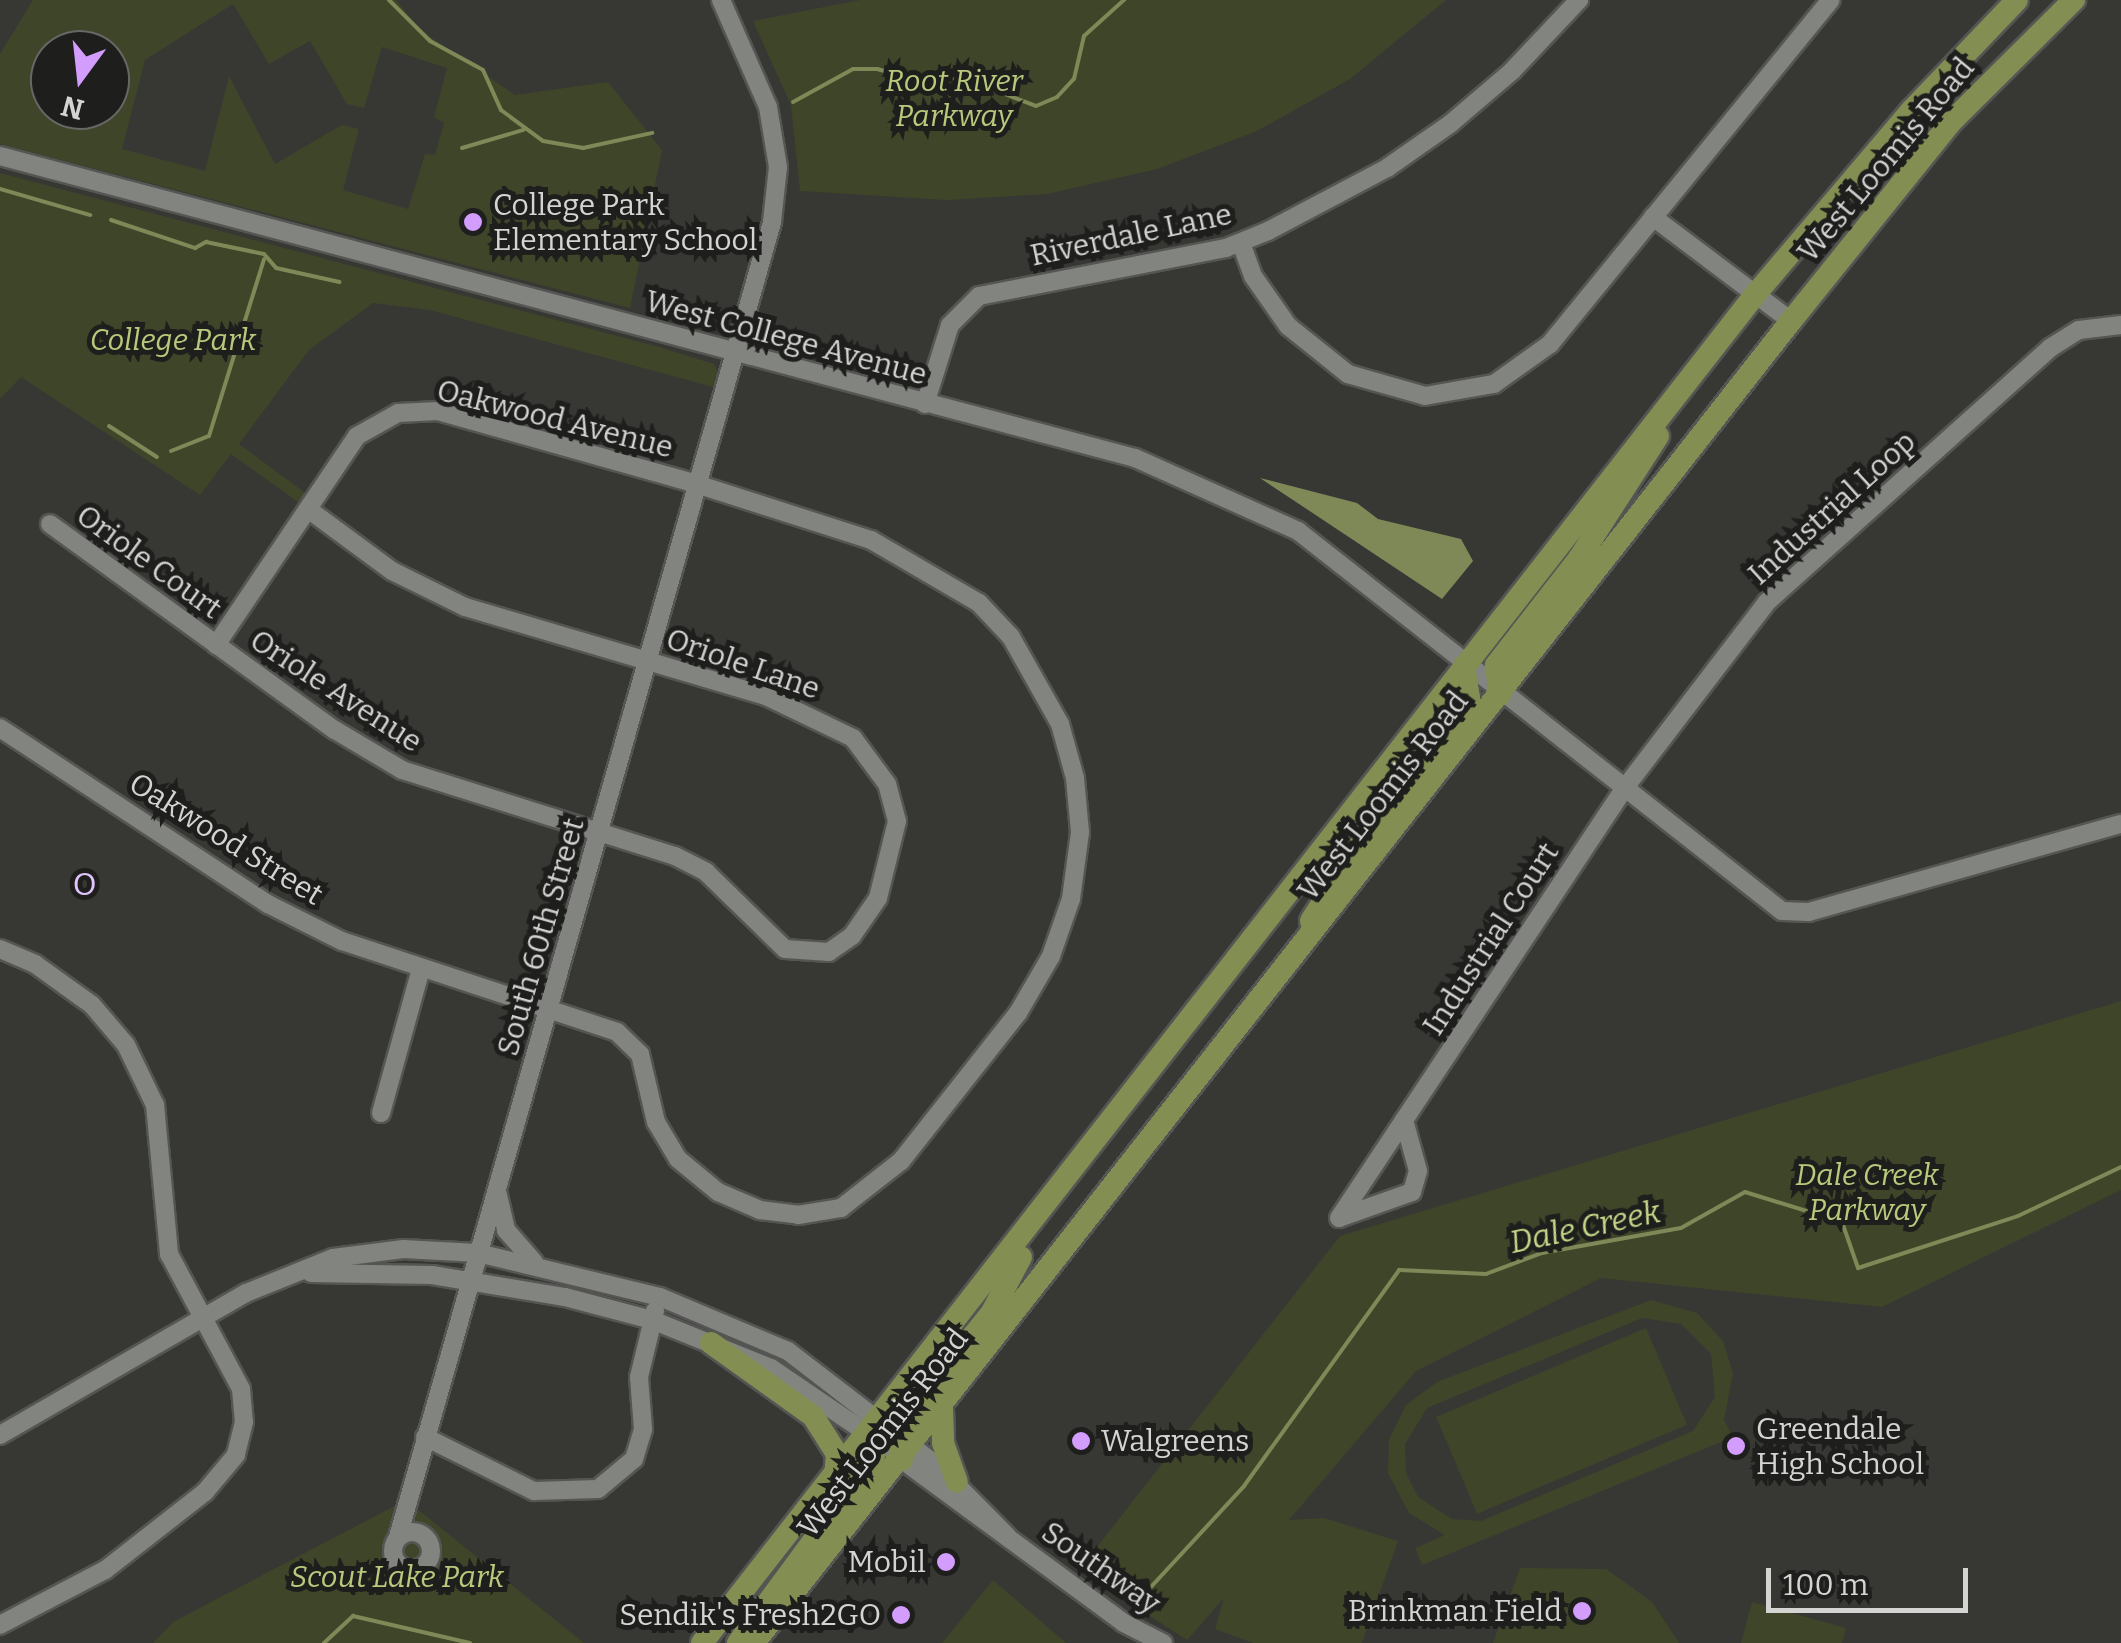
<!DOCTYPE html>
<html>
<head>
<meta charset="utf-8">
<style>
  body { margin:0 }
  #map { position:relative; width:2121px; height:1643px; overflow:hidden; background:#373834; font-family:Bitter,serif }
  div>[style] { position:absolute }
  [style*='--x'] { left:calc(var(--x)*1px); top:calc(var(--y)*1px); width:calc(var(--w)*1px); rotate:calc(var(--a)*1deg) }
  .green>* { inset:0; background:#3f4529; transform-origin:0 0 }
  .water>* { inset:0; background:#7e8957 }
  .stream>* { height:4px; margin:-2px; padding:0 2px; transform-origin:2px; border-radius:2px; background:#7e8957 }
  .roads { filter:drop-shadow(2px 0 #555553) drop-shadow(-2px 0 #555553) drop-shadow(0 2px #555553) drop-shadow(0 -2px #555553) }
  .minor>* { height:18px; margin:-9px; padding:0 9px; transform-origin:9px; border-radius:9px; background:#82847f }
  .minor>.ring { margin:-9px; padding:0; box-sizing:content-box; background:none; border:18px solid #82847f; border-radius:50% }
  .major>* { height:22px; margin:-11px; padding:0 11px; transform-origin:11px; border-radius:11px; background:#838e52 }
  .dots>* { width:28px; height:28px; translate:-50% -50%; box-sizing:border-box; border:5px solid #1e1f1d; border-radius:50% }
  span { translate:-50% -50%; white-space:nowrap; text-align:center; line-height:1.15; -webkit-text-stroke:10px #1e1f1d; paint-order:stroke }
  .park-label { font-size:30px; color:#b8c97c; font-style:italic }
  .street-label { font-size:30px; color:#d4d4d2 }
  .poi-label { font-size:30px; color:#d4d4d2 }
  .left { translate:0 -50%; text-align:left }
  .right { translate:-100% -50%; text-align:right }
  .neighbourhood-label { font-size:32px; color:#e0c4fa; letter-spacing:2.5px }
  .water-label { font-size:32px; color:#c4d688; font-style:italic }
  .north { position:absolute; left:30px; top:30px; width:100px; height:100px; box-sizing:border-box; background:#1e1f1d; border:2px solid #676765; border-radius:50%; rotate:195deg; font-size:28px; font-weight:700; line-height:40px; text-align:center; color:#d4d4d2 }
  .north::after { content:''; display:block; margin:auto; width:35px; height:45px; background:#d29dfd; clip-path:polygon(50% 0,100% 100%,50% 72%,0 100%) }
  .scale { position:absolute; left:1766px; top:1568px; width:202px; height:45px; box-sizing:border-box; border:5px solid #d4d4d2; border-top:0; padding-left:12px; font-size:30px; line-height:35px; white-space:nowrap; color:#d4d4d2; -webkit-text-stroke:8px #1e1f1d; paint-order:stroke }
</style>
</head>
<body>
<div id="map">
  <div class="green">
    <div style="clip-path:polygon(evenodd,33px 0,396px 0,420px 30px,515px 95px,608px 82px,662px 150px,630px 308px,0 144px,0 54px,33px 0,233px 4px,269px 64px,310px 41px,347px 104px,364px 108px,382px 47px,447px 68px,434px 117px,444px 123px,435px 155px,425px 154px,408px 209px,343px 190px,359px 129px,342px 125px,275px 164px,229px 76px,205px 171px,122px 149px,145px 60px,233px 4px,33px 0,50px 50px,110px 50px,110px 110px,50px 110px,50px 50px)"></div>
    <div style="clip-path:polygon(860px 0,1446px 0,1350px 79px,1257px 131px,1157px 169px,1047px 194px,946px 200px,800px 191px,791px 105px,753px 21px)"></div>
    <div style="clip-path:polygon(0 173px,659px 347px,714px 364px,720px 376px,717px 388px,430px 310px,373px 303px,309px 350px,239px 444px,308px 495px,301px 504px,231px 454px,200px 495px,21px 377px,0 399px)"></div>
    <div style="clip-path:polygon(2121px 1001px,2121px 1190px,1882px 1307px,1601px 1278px,1416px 1371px,1289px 1520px,1324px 1518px,1398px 1541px,1362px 1643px,1253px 1643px,1215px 1629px,1224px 1598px,1187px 1640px,1079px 1570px,1340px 1236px)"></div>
    <div style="clip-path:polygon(evenodd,1651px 1300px,1697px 1313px,1723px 1341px,1733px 1373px,1724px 1420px,1733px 1437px,1422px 1565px,1415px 1548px,1445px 1535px,1409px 1513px,1388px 1473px,1389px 1440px,1406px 1405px,1437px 1382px,1651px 1300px,1642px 1318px,1681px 1324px,1711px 1354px,1715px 1397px,1693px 1431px,1481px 1521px,1452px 1519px,1418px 1497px,1406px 1473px,1405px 1444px,1427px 1408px,1642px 1318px)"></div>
    <div style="left:1646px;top:1328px;width:105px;height:228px;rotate:67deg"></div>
    <div style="clip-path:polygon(406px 1500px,584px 1643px,153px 1643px,173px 1622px)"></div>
    <div style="clip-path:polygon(1520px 1568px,1606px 1569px,1652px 1602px,1679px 1643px,1493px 1643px)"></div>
    <div style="clip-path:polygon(993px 1580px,1066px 1643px,942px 1643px)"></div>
    <div style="clip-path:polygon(1752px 1602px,1846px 1628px,1842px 1643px,1741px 1643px)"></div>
  </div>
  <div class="water">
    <div style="clip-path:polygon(1260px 478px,1357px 503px,1378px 519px,1461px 539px,1473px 561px,1442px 599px)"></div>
  </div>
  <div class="stream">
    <div style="--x:389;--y:0;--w:58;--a:45"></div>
    <div style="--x:430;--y:41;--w:60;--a:28.7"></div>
    <div style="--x:483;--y:70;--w:44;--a:65.8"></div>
    <div style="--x:501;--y:110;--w:52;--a:36.4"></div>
    <div style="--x:543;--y:141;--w:41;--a:9.9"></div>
    <div style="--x:583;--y:148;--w:71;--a:-12.3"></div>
    <div style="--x:793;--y:102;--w:68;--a:-28.8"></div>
    <div style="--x:853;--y:69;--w:24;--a:0"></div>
    <div style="--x:877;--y:69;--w:35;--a:15"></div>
    <div style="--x:911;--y:78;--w:53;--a:0"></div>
    <div style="--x:964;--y:78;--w:77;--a:21.3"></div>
    <div style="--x:1036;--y:106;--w:23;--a:-23"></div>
    <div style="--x:1057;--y:97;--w:25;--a:-47"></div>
    <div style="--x:1074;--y:79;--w:44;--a:-76.9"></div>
    <div style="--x:1084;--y:36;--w:54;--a:-42"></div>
    <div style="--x:462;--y:148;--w:64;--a:-16.4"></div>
    <div style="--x:0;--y:189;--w:94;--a:16.1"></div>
    <div style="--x:111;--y:220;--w:89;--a:18.4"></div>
    <div style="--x:195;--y:248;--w:13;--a:-29"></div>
    <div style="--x:206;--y:242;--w:59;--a:11.7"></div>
    <div style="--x:264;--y:254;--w:18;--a:49"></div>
    <div style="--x:276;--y:268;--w:65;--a:12.5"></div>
    <div style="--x:109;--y:426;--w:57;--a:32.9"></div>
    <div style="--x:171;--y:451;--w:41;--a:-21.5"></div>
    <div style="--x:209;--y:436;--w:185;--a:-72.7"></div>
    <div style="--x:1150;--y:1588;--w:139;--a:-47.3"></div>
    <div style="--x:1244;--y:1486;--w:266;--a:-54.3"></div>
    <div style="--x:1399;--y:1270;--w:87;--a:2.6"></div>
    <div style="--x:1486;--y:1274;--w:60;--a:-20.6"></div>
    <div style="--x:1542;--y:1253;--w:141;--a:-10.2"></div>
    <div style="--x:1681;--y:1228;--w:73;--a:-29.4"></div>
    <div style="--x:1745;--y:1192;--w:102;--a:17.2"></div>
    <div style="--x:1842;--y:1222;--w:49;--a:70.8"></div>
    <div style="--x:1858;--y:1268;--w:168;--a:-18"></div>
    <div style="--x:2018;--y:1216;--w:114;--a:-25.4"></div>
    <div style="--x:324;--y:1643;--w:40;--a:-43"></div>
    <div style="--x:353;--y:1616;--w:120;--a:13"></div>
  </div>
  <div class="roads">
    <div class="minor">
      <div style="--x:0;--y:156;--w:1174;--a:14.9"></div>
      <div style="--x:1135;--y:458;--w:179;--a:24.1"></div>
      <div style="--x:1298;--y:531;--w:615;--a:38.14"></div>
      <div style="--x:1782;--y:911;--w:27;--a:2"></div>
      <div style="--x:1809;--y:912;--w:324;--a:-15.8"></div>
      <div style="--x:1653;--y:217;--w:173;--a:37"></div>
      <div style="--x:1241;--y:243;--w:35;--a:70"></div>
      <div style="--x:1253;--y:276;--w:61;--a:55"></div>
      <div style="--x:1288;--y:326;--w:77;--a:38.7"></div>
      <div style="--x:1348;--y:374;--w:80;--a:15.9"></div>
      <div style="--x:1425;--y:396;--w:70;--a:-9.9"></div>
      <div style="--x:1494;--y:384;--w:69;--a:-35.5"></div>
      <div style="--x:1550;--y:344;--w:444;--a:-50.8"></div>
      <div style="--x:925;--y:404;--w:83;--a:-72.4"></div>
      <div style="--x:950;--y:325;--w:41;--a:-45"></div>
      <div style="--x:979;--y:296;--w:252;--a:-11"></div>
      <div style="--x:1226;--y:248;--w:45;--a:-22"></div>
      <div style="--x:1268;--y:231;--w:135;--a:-27.9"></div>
      <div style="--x:1387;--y:168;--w:77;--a:-34.9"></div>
      <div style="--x:1450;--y:124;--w:82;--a:-40.5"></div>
      <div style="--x:1512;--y:71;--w:98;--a:-46.7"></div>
      <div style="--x:50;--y:524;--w:352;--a:35.9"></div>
      <div style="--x:335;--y:730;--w:78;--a:30.8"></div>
      <div style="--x:402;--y:770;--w:286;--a:17.5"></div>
      <div style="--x:675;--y:856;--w:35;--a:27"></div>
      <div style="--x:706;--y:872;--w:110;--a:44.3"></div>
      <div style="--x:785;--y:949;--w:44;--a:3.9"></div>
      <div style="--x:829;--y:952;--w:28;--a:-35"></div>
      <div style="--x:852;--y:936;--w:46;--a:-55.6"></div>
      <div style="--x:878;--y:898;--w:79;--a:-76.1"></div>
      <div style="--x:897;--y:821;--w:38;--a:-105"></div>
      <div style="--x:887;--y:784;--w:57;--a:-126.5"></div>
      <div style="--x:853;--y:738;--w:97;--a:-154.2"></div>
      <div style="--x:766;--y:696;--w:314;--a:-163.5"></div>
      <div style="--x:465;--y:607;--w:81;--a:-153.7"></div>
      <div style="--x:392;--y:571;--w:104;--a:-143.6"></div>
      <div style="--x:0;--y:728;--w:321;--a:33.3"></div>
      <div style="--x:268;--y:904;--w:83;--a:26.6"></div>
      <div style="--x:342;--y:941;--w:290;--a:18.3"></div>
      <div style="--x:617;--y:1032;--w:32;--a:44"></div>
      <div style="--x:640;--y:1054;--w:70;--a:76.8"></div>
      <div style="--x:656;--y:1122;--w:43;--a:59.3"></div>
      <div style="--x:678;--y:1159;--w:52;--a:39.5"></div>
      <div style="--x:718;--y:1192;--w:46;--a:23.2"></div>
      <div style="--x:760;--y:1210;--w:38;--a:7"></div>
      <div style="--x:798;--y:1215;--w:44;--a:-9.2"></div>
      <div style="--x:841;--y:1208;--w:76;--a:-38.1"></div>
      <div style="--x:901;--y:1161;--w:189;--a:-51.7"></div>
      <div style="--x:1018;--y:1013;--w:66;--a:-59.9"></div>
      <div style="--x:1051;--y:956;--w:60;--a:-70.7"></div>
      <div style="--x:1071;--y:899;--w:68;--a:-82.3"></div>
      <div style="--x:1080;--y:832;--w:54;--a:-95.3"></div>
      <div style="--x:1075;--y:778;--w:56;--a:-105.5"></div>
      <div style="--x:1060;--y:724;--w:100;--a:-119.4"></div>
      <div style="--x:1011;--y:637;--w:47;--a:-133.3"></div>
      <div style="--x:979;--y:603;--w:125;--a:-149.7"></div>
      <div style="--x:871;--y:540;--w:183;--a:-162.2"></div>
      <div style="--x:697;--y:484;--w:269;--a:-164.3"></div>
      <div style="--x:438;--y:411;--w:40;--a:177.1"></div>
      <div style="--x:398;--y:413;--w:47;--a:150.7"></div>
      <div style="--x:357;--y:436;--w:252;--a:124"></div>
      <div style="--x:0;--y:949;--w:38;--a:23"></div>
      <div style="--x:35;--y:964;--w:70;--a:35.7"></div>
      <div style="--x:92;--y:1005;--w:52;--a:49.6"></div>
      <div style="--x:126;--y:1045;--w:67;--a:64.2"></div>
      <div style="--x:155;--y:1105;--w:150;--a:84.6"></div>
      <div style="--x:169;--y:1254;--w:153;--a:61.9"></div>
      <div style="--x:241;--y:1389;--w:33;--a:85"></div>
      <div style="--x:244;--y:1422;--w:34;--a:104"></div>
      <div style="--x:236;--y:1455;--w:48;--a:130"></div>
      <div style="--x:205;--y:1492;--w:127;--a:142"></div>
      <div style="--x:105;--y:1570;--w:119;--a:152.4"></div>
      <div style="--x:381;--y:1113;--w:149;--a:-74.5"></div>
      <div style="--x:1404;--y:1120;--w:53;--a:74.6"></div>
      <div style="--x:1418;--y:1171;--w:22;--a:106"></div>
      <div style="--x:1412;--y:1192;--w:77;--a:160.4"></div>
      <div style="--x:1339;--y:1218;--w:515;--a:-56.4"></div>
      <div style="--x:1624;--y:789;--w:235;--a:-52.6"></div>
      <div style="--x:1767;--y:602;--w:380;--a:-41.9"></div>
      <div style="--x:2050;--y:348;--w:34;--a:-32"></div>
      <div style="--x:2079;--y:330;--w:42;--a:-6.8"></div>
      <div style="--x:498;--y:1195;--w:36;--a:77"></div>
      <div style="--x:506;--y:1230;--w:43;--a:48.8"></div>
      <div style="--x:311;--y:1273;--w:121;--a:0.9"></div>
      <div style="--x:432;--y:1275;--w:135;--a:9.4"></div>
      <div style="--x:565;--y:1297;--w:90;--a:14.8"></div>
      <div style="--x:652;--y:1320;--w:128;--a:22"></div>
      <div style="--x:771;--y:1368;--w:125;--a:34.2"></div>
      <div style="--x:0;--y:1435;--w:284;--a:-30"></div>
      <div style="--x:246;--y:1293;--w:94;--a:-21.9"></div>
      <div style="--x:333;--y:1258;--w:71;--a:-7.3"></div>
      <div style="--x:403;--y:1249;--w:75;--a:3.1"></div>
      <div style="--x:478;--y:1253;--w:187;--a:13.6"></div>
      <div style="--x:660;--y:1297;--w:139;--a:22.9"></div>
      <div style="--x:788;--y:1351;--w:193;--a:37.6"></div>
      <div style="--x:941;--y:1469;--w:95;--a:45.4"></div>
      <div style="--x:425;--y:1437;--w:122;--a:26.4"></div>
      <div style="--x:534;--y:1491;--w:64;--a:-1.8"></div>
      <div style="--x:598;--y:1489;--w:47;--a:-39.8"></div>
      <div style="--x:634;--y:1459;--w:31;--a:-73"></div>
      <div style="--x:643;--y:1429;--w:52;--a:-94.4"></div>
      <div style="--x:639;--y:1377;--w:68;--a:-76.4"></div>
      <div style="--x:894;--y:1454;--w:285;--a:36.3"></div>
      <div style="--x:1124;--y:1623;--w:44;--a:27.1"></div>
      <div class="ring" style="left:393px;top:1532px;width:20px;height:20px"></div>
      <div style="--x:398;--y:1537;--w:1367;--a:-74.12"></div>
      <div style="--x:772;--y:222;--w:55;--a:-83.8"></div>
      <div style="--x:778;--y:167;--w:61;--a:-99.5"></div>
      <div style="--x:768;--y:107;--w:117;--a:-113.7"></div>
    </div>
    <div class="major">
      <div style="--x:1500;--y:695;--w:30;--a:-98"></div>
      <div style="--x:1496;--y:665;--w:137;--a:-52.1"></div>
      <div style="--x:1580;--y:557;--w:144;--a:-57.2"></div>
      <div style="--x:1311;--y:921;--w:140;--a:-57.6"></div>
      <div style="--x:1386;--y:803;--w:134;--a:-51.7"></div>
      <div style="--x:1469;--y:698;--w:32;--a:-99"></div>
      <div style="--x:711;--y:1343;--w:125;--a:35.6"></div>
      <div style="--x:813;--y:1416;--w:45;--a:57.7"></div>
      <div style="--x:837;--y:1454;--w:25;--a:95"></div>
      <div style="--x:942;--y:1409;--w:34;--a:88"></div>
      <div style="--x:943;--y:1443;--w:41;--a:70.3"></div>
      <div style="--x:902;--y:1460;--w:29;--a:-102"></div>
      <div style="--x:896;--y:1432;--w:154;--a:-51.3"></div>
      <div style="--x:992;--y:1312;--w:62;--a:-62.2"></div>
      <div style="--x:702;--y:1643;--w:1709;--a:-52.01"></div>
      <div style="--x:1754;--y:296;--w:243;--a:-49.7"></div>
      <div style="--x:1911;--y:111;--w:153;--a:-46.3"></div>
      <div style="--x:738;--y:1643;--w:227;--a:-53.6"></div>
      <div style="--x:873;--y:1460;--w:40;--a:-78"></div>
      <div style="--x:754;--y:1643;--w:1680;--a:-51.89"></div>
      <div style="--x:1791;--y:321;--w:257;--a:-51.2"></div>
      <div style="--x:1952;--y:121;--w:172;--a:-44.8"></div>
    </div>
  </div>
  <div class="dots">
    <div style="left:473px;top:222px;background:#d29dfd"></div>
    <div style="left:1081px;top:1441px;background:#d29dfd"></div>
    <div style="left:1736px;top:1446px;background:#d29dfd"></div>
    <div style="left:946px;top:1562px;background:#d29dfd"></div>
    <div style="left:1582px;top:1611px;background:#d29dfd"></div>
    <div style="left:901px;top:1615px;background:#d29dfd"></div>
  </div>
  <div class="park-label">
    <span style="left:954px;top:98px">Root River<br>Parkway</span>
    <span style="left:173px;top:340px">College Park</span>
    <span style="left:1867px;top:1192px">Dale Creek<br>Parkway</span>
    <span style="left:397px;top:1577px">Scout Lake Park</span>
  </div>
  <div class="street-label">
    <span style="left:1886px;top:160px;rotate:-50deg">West Loomis Road</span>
    <span style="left:1131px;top:235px;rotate:-12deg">Riverdale Lane</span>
    <span style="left:786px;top:338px;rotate:15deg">West College Avenue</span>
    <span style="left:555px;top:419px;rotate:14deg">Oakwood Avenue</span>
    <span style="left:1832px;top:508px;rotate:-42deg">Industrial Loop</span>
    <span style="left:149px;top:562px;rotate:36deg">Oriole Court</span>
    <span style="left:743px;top:664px;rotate:19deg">Oriole Lane</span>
    <span style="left:336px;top:691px;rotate:33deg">Oriole Avenue</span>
    <span style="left:1383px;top:796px;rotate:-52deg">West Loomis Road</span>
    <span style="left:226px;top:839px;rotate:32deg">Oakwood Street</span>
    <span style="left:541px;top:937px;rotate:-74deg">South 60th Street</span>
    <span style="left:1491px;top:939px;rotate:-57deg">Industrial Court</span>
    <span style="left:883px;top:1433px;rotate:-52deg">West Loomis Road</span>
    <span style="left:1101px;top:1568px;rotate:35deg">Southway</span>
  </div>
  <div class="poi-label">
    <span class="left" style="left:493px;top:222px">College Park<br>Elementary School</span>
    <span class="left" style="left:1756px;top:1446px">Greendale<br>High School</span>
    <span class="left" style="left:1101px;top:1441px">Walgreens</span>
    <span class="right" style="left:926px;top:1562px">Mobil</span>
    <span class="right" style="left:1562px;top:1611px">Brinkman Field</span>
    <span class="right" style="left:881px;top:1615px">Sendik's Fresh2GO</span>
  </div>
  <div class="neighbourhood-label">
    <span style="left:86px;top:884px">O</span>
  </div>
  <div class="water-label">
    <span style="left:1585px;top:1227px;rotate:-12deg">Dale Creek</span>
  </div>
  <div class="north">N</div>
  <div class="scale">100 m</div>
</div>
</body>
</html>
